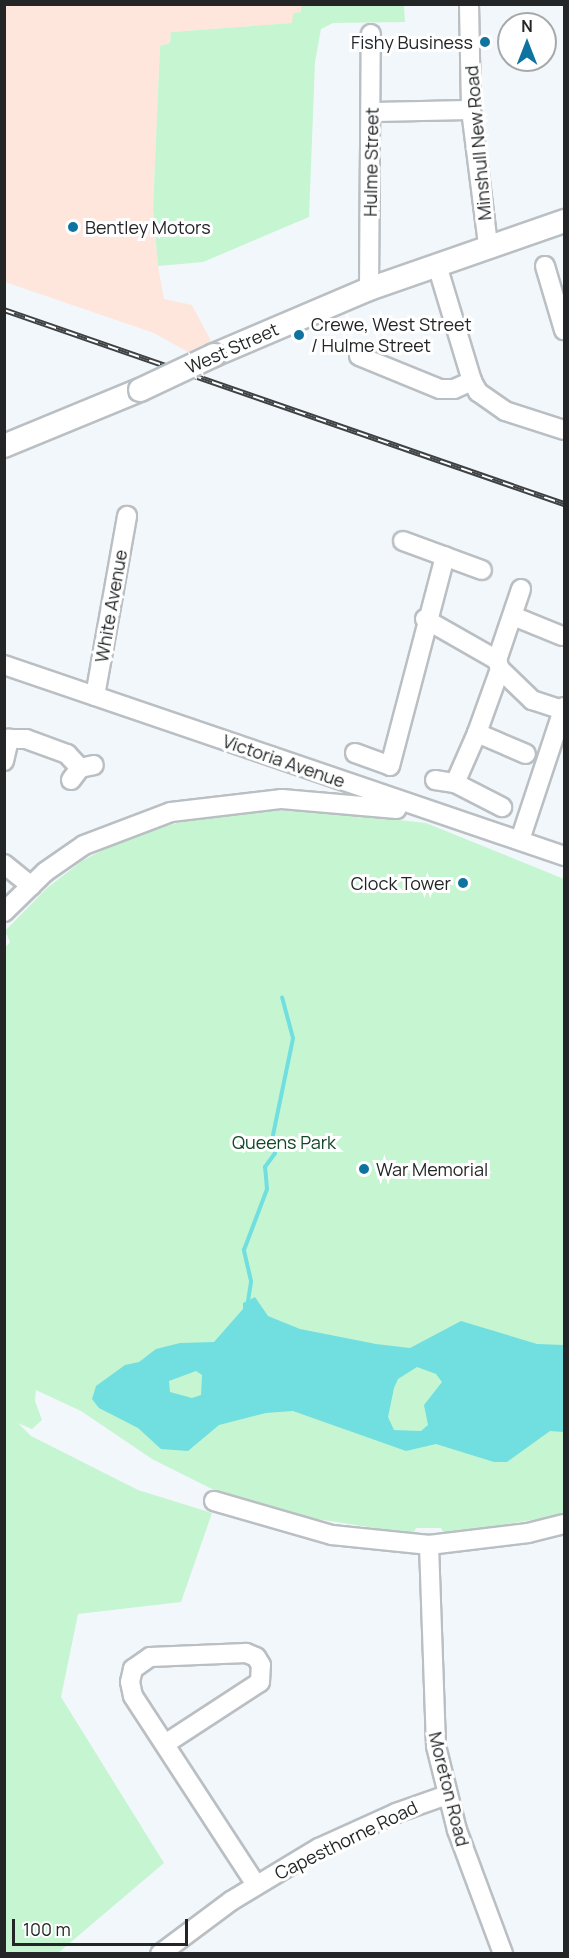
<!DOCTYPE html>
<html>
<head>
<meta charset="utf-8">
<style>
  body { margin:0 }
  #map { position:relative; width:569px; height:1958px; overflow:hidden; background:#f2f7fb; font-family:Manrope,sans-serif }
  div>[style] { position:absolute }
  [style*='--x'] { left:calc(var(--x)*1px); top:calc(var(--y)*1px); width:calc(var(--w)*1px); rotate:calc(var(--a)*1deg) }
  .industrial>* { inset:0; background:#fee6dc }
  .green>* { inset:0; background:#c6f5d2 }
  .water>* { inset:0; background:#71dfdf }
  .stream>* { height:4px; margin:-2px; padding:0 2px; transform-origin:2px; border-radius:2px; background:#71dfdf }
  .roads { filter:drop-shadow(2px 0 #babfc3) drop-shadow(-2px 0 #babfc3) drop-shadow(0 2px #babfc3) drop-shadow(0 -2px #babfc3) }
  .minor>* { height:18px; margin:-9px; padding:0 9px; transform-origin:9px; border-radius:9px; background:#fff }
  .major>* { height:22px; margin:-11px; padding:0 11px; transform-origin:11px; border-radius:11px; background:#fff }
  .rail>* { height:6px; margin-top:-3px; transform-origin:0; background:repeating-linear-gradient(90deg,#fff 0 11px,#3f4243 0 22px); box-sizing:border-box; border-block:2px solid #3f4243 }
  .bridges { filter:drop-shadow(2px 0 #babfc3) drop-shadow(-2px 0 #babfc3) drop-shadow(0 2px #babfc3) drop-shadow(0 -2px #babfc3) }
  .major-bridge>* { height:22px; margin:-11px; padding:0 11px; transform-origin:11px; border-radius:11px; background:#fff }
  .dots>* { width:16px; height:16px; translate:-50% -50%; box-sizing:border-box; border:3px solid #fff; border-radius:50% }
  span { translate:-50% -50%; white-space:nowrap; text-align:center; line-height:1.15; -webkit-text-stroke:6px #fff; paint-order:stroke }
  .poi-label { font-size:18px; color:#232526 }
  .right { translate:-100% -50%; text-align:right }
  .left { translate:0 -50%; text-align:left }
  .street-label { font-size:18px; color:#232526 }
  .park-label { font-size:18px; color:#124727 }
  .frame { position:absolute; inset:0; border:6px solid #232526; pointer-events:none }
  .north { position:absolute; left:497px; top:12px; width:60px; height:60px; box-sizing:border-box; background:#fff; border:2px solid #a7a8a8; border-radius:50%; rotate:0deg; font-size:16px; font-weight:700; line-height:24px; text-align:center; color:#232526 }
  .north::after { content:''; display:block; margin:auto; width:21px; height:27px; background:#0f73a0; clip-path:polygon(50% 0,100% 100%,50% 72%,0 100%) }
  .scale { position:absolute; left:12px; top:1919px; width:176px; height:27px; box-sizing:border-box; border:3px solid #232526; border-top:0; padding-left:8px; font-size:18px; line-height:21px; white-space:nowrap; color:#232526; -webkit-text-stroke:4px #fff; paint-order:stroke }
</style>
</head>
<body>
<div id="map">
  <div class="industrial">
    <div style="clip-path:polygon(5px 5px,301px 5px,301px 12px,293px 23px,171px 32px,170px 43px,160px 46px,153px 209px,158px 266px,164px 299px,192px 305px,211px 341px,188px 352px,154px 333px,5px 282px)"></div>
  </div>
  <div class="green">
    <div style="clip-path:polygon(301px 5px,404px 5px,405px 22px,333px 23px,321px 29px,315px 62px,309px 217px,203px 262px,158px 266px,153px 209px,160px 46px,170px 43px,171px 32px,292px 23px,293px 13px,301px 12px)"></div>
    <div style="clip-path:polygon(306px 810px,426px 823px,564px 879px,564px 1515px,444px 1534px,441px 1528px,416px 1528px,413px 1534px,304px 1517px,222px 1494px,152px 1459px,81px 1411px,36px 1390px,35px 1401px,42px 1420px,32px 1429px,18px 1423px,31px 1436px,138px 1490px,212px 1513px,181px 1602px,78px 1614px,61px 1697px,164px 1863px,58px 1953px,5px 1954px,4px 949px,10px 942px,5px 931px,47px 888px,82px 861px,129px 836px,189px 820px,251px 811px)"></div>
  </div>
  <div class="water">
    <div style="clip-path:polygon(evenodd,255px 1297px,268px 1316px,300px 1329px,376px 1344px,410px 1348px,461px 1321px,537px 1344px,564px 1345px,564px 1432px,550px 1431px,507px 1462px,494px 1462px,436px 1444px,406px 1451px,293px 1411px,266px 1413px,219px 1425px,188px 1451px,161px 1449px,138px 1428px,99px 1408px,92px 1399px,96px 1386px,125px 1365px,139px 1362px,156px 1349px,180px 1343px,214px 1342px,243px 1309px,243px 1303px,255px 1297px,417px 1367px,436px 1374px,442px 1382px,424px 1405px,428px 1425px,421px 1431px,394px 1430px,388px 1417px,394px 1388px,398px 1379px,417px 1367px,255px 1297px,196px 1371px,202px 1375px,201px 1395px,192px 1398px,170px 1392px,169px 1381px,196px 1371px)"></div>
  </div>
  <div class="stream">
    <div style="--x:273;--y:1135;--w:99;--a:-78.3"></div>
    <div style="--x:293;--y:1038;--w:42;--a:-105"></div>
    <div style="--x:248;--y:1301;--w:20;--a:-81"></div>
    <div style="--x:251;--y:1281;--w:32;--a:-103"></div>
    <div style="--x:244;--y:1250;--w:65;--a:-69.3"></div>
    <div style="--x:267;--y:1189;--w:22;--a:-95"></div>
    <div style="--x:265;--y:1167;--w:17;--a:-54"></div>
    <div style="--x:275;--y:1153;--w:7;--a:-90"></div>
  </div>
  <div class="roads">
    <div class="minor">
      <div style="--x:469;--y:4;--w:106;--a:88.9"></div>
      <div style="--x:471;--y:110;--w:136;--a:82.8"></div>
      <div style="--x:372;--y:112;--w:99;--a:-1.2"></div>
      <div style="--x:437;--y:265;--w:121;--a:73.2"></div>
      <div style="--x:472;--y:381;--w:13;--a:61"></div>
      <div style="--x:478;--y:392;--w:33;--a:35"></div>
      <div style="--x:505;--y:411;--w:62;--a:17.9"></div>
      <div style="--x:545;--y:266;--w:67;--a:73.5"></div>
      <div style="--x:369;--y:289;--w:255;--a:-89.6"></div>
      <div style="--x:359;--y:356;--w:87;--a:22.2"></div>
      <div style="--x:440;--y:389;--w:14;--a:0"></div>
      <div style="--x:454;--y:389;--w:20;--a:-24"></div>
      <div style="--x:403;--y:541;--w:84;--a:20.2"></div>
      <div style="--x:513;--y:616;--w:53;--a:22.2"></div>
      <div style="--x:425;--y:619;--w:83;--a:29.7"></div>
      <div style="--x:497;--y:660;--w:9;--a:72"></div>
      <div style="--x:500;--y:669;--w:45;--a:44.1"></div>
      <div style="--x:532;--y:700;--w:33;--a:18"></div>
      <div style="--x:497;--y:660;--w:75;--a:-71.3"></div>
      <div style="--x:4;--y:665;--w:592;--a:18.83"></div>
      <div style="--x:500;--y:669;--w:68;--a:109.8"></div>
      <div style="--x:477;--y:733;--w:53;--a:23.2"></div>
      <div style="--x:95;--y:696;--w:183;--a:-79.9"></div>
      <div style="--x:477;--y:733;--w:55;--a:113.7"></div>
      <div style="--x:455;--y:783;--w:53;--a:27.1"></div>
      <div style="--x:355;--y:753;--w:37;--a:20"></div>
      <div style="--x:390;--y:766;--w:217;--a:-75.3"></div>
      <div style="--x:4;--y:761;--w:23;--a:-77"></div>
      <div style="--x:9;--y:739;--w:17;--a:0"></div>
      <div style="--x:26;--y:739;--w:44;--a:20.1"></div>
      <div style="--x:67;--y:754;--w:19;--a:47"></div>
      <div style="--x:71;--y:780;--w:15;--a:-53"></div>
      <div style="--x:80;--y:768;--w:14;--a:-12"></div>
      <div style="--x:435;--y:780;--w:20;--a:9"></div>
      <div style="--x:520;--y:840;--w:140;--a:-71.7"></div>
      <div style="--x:4;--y:864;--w:35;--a:39"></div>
      <div style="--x:4;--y:912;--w:57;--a:-44.3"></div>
      <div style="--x:45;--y:872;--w:47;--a:-34.7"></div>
      <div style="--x:84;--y:845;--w:93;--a:-20.8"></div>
      <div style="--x:171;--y:812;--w:112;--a:-6.7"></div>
      <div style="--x:282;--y:799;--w:115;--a:5"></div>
      <div style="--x:214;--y:1501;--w:123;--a:16.1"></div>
      <div style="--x:332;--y:1535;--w:98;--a:5.9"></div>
      <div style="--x:429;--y:1545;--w:100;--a:-6.9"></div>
      <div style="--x:528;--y:1533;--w:37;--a:-14"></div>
      <div style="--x:429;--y:1545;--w:201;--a:88"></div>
      <div style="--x:436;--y:1746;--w:87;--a:76"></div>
      <div style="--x:457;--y:1830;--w:132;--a:69.6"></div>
      <div style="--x:165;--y:1744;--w:113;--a:-33.1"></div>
      <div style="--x:260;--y:1682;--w:17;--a:-87"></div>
      <div style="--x:261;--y:1665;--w:9;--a:-122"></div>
      <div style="--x:256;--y:1657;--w:11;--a:-158"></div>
      <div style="--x:246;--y:1653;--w:96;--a:177.6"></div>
      <div style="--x:150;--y:1657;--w:21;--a:145"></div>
      <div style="--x:133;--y:1669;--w:13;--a:103"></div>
      <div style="--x:130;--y:1682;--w:14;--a:78"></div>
      <div style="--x:133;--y:1696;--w:225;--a:56.9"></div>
      <div style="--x:160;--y:1954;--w:89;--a:-36.7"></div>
      <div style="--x:231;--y:1901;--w:103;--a:-31.1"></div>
      <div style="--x:319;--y:1848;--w:85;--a:-24.4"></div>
      <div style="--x:396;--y:1813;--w:54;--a:-19.4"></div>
    </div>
    <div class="major">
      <div style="--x:214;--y:355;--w:168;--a:-23.1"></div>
      <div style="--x:369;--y:289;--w:207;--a:-19.2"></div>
      <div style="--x:4;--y:446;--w:147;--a:-22.4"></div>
    </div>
  </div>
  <div class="rail">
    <div style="--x:4;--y:310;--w:593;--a:19.11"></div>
  </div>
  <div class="bridges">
    <div class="major-bridge">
      <div style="--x:140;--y:390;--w:82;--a:-25.3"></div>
    </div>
  </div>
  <div class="dots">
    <div style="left:485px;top:42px;background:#0f73a0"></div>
    <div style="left:73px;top:227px;background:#0f73a0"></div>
    <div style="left:299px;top:335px;background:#0f73a0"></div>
    <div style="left:463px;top:883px;background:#0f73a0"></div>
    <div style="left:364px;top:1169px;background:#0f73a0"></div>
  </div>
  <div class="poi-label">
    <span class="right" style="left:473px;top:42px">Fishy Business</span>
    <span class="left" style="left:85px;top:227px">Bentley Motors</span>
    <span class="left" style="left:311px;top:335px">Crewe, West Street<br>/ Hulme Street</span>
    <span class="right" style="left:451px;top:883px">Clock Tower</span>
    <span class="left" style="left:376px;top:1169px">War Memorial</span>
  </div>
  <div class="street-label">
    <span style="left:478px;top:143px;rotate:-95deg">Minshull New Road</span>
    <span style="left:371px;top:162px;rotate:-89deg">Hulme Street</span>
    <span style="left:232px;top:348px;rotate:-24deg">West Street</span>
    <span style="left:111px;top:606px;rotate:-80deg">White Avenue</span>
    <span style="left:284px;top:761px;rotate:19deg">Victoria Avenue</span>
    <span style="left:449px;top:1789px;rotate:76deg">Moreton Road</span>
    <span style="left:346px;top:1840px;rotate:-26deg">Capesthorne Road</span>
  </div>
  <div class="park-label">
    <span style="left:284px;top:1142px">Queens Park</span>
  </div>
  <div class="frame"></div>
  <div class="north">N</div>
  <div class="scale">100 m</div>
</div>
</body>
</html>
